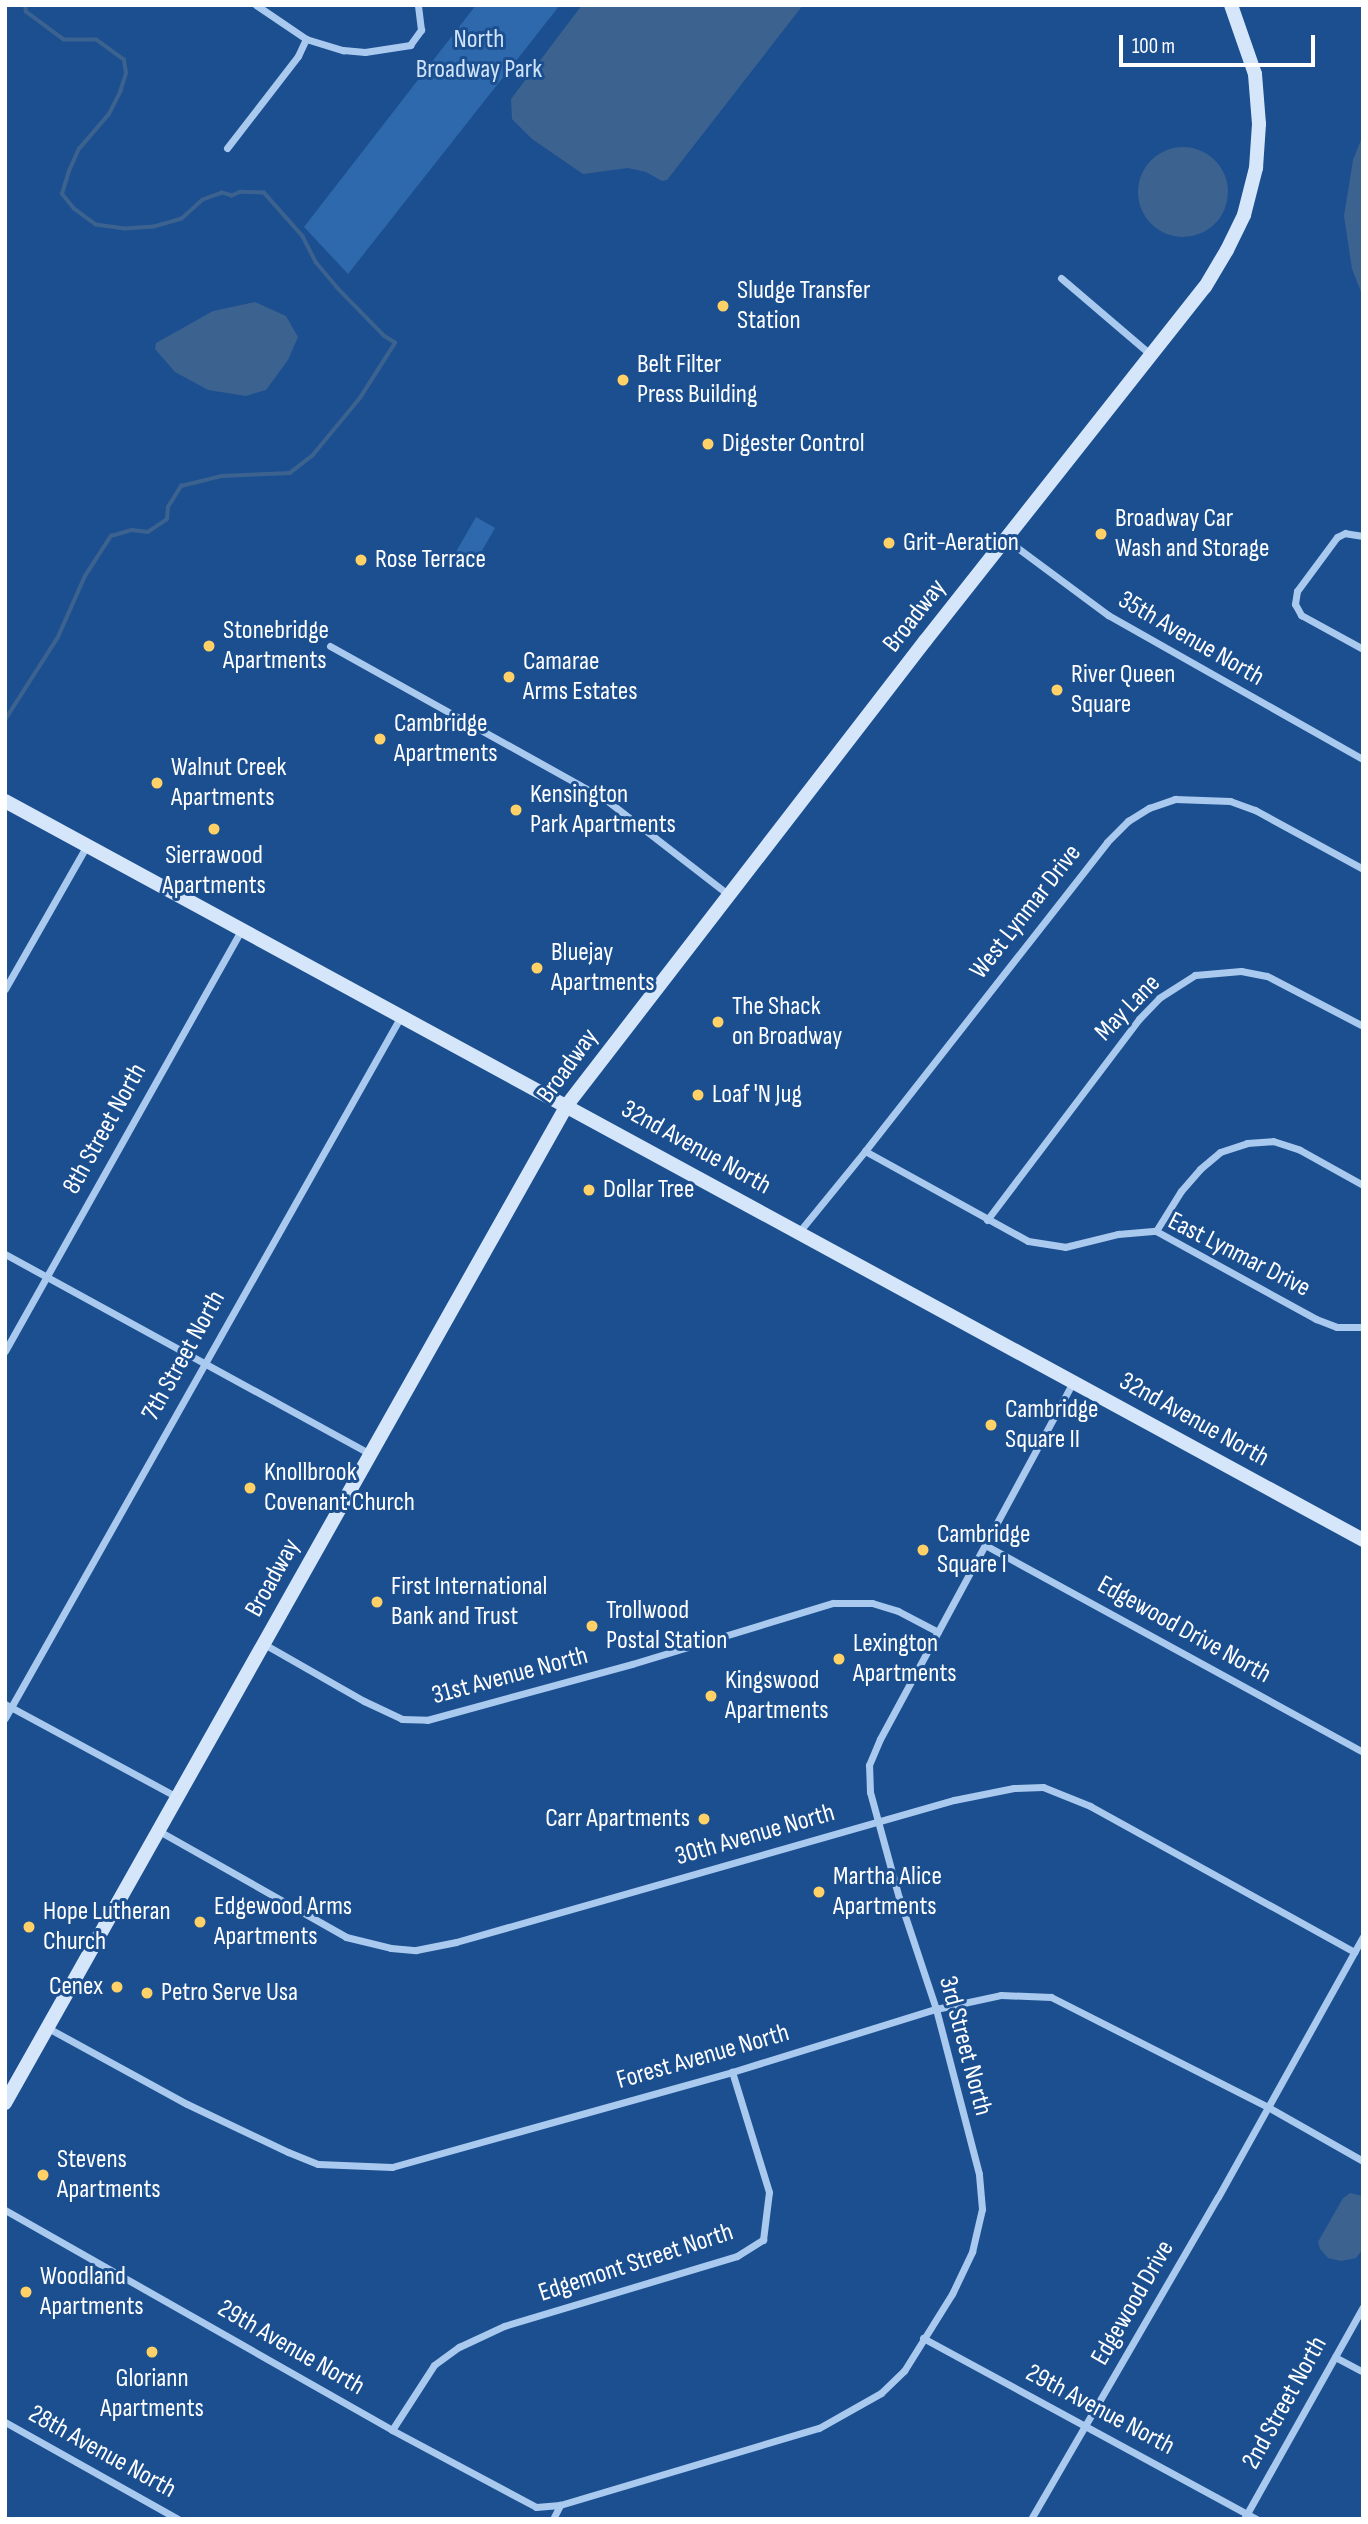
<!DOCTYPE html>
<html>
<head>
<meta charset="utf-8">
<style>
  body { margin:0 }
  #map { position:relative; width:1368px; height:2524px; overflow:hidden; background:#1b4f8f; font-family:"Sofia Sans Condensed",sans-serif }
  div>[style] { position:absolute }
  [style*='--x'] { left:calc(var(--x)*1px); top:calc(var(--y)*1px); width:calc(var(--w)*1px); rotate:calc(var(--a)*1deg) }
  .green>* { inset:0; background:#2e69ad; transform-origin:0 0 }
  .water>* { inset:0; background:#3c6290 }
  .round { border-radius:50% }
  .stream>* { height:3.5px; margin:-1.75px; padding:0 1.75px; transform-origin:1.75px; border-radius:1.75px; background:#3c6290 }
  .street>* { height:7px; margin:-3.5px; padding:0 3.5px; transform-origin:3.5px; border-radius:3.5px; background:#a9c9ee }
  .secondary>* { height:14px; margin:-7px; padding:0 7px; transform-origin:7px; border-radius:7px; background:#d6e6fa }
  .dots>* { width:19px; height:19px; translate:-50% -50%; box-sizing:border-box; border:4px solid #1b4f8f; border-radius:50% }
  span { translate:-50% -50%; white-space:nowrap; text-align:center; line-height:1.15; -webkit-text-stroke:6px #1b4f8f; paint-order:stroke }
  .park-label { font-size:26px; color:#cfe3fa }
  .poi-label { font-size:26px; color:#fff }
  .left { translate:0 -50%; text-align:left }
  .right { translate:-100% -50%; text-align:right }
  .street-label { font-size:26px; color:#fff }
  .frame { position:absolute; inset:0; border:7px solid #fff; pointer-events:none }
  .scale { position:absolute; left:1119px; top:35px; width:196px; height:32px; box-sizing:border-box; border:4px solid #fff; border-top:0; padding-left:9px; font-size:21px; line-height:24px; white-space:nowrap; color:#fff; -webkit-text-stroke:5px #1b4f8f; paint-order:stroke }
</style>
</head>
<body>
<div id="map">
  <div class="green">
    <div style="clip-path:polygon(476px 5px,560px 5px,348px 274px,304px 227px)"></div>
    <div style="left:476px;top:517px;width:22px;height:47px;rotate:30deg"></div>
  </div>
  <div class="water">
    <div style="clip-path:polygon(582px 5px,803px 5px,667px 180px,662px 181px,646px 172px,628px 168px,583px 174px,532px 139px,512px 119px,511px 99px)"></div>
    <div style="clip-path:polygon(1363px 135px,1363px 297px,1352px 269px,1344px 216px,1353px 160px)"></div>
    <div class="round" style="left:1138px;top:147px;width:90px;height:90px"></div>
    <div style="clip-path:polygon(255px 302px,286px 316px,298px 337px,288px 360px,266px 390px,246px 396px,208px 390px,175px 372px,155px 349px,156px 343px,213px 311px)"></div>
    <div style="clip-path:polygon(1350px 2193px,1363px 2196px,1363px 2249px,1356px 2258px,1341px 2261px,1328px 2258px,1320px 2249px,1318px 2242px,1343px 2198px)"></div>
  </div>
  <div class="stream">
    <div style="--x:5;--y:720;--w:98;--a:-57.4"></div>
    <div style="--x:58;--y:637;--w:67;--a:-66.1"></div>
    <div style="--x:85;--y:576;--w:48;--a:-57"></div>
    <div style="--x:111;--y:536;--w:22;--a:-16"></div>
    <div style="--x:132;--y:530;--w:16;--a:7"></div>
    <div style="--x:148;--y:532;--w:23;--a:-34"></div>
    <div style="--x:167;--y:519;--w:12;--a:-85"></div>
    <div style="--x:168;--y:507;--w:25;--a:-58"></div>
    <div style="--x:181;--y:486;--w:42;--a:-13.7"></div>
    <div style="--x:222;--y:476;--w:68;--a:-2.5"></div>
    <div style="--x:290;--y:473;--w:28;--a:-38"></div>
    <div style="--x:312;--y:456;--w:75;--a:-50.4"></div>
    <div style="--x:360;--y:398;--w:65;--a:-57.5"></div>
    <div style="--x:395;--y:343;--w:13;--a:-148"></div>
    <div style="--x:384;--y:336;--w:66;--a:-134.4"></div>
    <div style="--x:338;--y:289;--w:34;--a:-130"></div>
    <div style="--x:316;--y:263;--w:29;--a:-117"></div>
    <div style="--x:303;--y:237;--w:59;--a:-131.6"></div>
    <div style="--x:264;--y:193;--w:23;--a:-178"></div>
    <div style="--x:241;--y:192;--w:10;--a:156"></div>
    <div style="--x:232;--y:196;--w:10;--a:-163"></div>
    <div style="--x:222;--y:193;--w:20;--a:160"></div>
    <div style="--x:203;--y:200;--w:28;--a:138"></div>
    <div style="--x:182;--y:219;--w:29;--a:164"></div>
    <div style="--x:154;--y:227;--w:29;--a:176"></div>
    <div style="--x:125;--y:229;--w:29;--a:-172"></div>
    <div style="--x:96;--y:225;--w:27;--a:-144"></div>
    <div style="--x:74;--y:209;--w:19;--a:-129"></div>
    <div style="--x:62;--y:194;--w:24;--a:-73"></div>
    <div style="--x:69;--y:171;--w:24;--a:-66"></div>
    <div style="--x:79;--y:149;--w:46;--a:-49.4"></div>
    <div style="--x:109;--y:114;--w:25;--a:-63"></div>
    <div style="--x:120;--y:92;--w:20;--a:-72"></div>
    <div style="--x:126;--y:73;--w:13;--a:-99"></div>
    <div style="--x:124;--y:60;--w:34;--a:-144"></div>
    <div style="--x:96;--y:40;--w:32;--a:180"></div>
    <div style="--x:64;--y:40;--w:47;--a:-143.6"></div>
    <div style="--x:26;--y:12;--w:7;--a:-98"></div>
  </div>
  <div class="street">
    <div style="--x:256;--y:5;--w:60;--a:34.2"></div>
    <div style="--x:306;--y:39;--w:39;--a:17"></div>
    <div style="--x:343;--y:50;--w:22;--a:5"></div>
    <div style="--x:365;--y:52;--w:46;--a:-8.8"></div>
    <div style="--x:410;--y:45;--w:19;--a:-54"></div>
    <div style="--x:421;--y:30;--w:25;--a:-97"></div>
    <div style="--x:227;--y:148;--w:116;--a:-52.3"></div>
    <div style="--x:298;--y:56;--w:19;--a:-65"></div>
    <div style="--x:1061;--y:278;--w:117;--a:40.5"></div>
    <div style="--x:1363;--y:536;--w:18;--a:-171"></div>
    <div style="--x:1345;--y:533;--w:9;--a:153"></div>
    <div style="--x:1337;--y:537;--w:67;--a:126.5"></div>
    <div style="--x:1297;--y:591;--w:13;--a:99"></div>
    <div style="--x:1295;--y:604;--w:13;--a:61"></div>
    <div style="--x:1301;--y:615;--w:71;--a:28.7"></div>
    <div style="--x:1007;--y:540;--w:126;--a:36.6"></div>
    <div style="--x:1108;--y:615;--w:293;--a:29.5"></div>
    <div style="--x:330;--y:646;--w:315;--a:29.1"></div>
    <div style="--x:605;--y:799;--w:158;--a:37.8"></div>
    <div style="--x:5;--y:989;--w:166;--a:-60.3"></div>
    <div style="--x:865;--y:1151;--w:186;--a:28.9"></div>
    <div style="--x:1028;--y:1241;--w:37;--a:9"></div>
    <div style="--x:1065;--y:1247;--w:55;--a:-13.8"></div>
    <div style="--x:1118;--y:1234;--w:38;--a:-5"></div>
    <div style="--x:1156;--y:1231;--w:183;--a:28.8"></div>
    <div style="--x:1316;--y:1319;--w:22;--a:21"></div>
    <div style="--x:1337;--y:1327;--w:26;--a:0"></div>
    <div style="--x:987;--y:1220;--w:252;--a:-52.9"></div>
    <div style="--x:1139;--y:1019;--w:29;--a:-46"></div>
    <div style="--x:1159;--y:998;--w:43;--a:-32.6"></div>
    <div style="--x:1195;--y:975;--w:46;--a:-5"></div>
    <div style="--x:1241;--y:971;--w:26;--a:11"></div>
    <div style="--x:1267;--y:976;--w:108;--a:27.5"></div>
    <div style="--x:1156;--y:1231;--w:47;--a:-58"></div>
    <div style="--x:1181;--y:1191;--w:29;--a:-49"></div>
    <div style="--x:1200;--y:1169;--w:26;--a:-40"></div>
    <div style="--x:1220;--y:1152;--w:28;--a:-18"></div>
    <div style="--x:1247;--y:1143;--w:26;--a:-4"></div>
    <div style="--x:1273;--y:1141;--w:28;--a:18"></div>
    <div style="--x:1300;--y:1150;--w:72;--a:29.1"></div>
    <div style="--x:799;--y:1232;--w:104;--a:-50.8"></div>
    <div style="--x:865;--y:1151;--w:392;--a:-51.9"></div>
    <div style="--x:1107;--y:842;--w:30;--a:-45"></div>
    <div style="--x:1128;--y:821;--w:25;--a:-32"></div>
    <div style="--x:1149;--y:808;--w:28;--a:-19"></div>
    <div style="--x:1175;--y:799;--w:55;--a:2.1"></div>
    <div style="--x:1230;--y:801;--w:27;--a:20"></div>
    <div style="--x:1255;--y:810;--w:123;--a:28.6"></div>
    <div style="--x:5;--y:1254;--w:416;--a:28.7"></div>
    <div style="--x:5;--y:1351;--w:484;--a:-60.7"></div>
    <div style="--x:985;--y:1545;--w:431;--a:28.7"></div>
    <div style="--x:264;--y:1644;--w:115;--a:29.7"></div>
    <div style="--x:364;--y:1701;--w:42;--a:25.3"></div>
    <div style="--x:402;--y:1719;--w:25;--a:2"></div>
    <div style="--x:427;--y:1720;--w:213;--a:-15.3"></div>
    <div style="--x:632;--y:1664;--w:210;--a:-16.9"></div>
    <div style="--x:833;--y:1603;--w:39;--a:0"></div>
    <div style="--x:872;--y:1603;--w:27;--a:17"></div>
    <div style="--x:898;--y:1611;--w:45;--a:27.7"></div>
    <div style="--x:5;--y:1704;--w:196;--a:28.4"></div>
    <div style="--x:5;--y:1718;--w:806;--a:-60.57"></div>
    <div style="--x:159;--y:1831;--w:215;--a:29.5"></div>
    <div style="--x:346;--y:1937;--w:46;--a:13.7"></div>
    <div style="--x:391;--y:1948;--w:25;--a:5"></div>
    <div style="--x:416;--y:1950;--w:41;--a:-11.3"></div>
    <div style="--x:456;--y:1942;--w:518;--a:-15.92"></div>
    <div style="--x:954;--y:1800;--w:61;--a:-11.3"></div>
    <div style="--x:1014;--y:1788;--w:29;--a:-2"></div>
    <div style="--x:1043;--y:1787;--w:51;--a:22"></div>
    <div style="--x:1090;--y:1806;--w:302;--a:28.9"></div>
    <div style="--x:48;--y:2028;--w:158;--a:28.7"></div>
    <div style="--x:187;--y:2104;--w:112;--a:25.4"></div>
    <div style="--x:288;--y:2152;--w:32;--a:22"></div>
    <div style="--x:318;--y:2164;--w:74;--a:2.3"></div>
    <div style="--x:392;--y:2167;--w:353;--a:-15.6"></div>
    <div style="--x:732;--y:2072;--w:214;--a:-17.2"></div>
    <div style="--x:936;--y:2009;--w:66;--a:-12.2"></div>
    <div style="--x:1001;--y:1995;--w:50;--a:2.3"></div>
    <div style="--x:1051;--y:1997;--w:243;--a:26.9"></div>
    <div style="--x:1268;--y:2107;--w:109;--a:29.6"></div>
    <div style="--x:5;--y:2210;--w:445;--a:29.6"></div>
    <div style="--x:392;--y:2430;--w:163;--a:28.1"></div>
    <div style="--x:536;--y:2507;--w:24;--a:-5"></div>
    <div style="--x:923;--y:2338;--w:380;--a:28.5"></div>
    <div style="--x:1335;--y:2357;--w:32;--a:28"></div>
    <div style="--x:5;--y:2422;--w:198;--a:29.3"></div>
    <div style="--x:392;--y:2430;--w:77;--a:-57.1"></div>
    <div style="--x:434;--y:2365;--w:31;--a:-36"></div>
    <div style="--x:459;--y:2347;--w:50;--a:-25"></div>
    <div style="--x:504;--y:2326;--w:243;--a:-16.7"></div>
    <div style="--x:737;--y:2256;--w:31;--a:-32"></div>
    <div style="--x:763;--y:2240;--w:48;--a:-82.9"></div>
    <div style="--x:769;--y:2192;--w:126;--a:-107.1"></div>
    <div style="--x:553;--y:2519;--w:16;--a:-63"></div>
    <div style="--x:560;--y:2505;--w:270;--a:-16.6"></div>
    <div style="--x:819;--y:2428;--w:71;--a:-29.4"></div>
    <div style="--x:881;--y:2393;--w:32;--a:-44"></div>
    <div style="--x:904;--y:2371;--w:91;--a:-58.1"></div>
    <div style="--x:952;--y:2294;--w:47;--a:-64.5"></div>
    <div style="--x:972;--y:2252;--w:44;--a:-76.9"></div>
    <div style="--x:982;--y:2209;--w:35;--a:-95"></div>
    <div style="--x:979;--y:2174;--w:171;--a:-104.6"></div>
    <div style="--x:936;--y:2009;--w:117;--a:-108.4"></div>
    <div style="--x:899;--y:1898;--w:110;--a:-105.3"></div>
    <div style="--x:870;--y:1792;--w:27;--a:-92"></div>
    <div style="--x:869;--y:1765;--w:28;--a:-67"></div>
    <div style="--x:880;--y:1739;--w:406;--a:-61.6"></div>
    <div style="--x:1031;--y:2519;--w:372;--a:-59.9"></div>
    <div style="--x:1218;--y:2197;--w:298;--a:-60.9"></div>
    <div style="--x:1244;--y:2519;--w:243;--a:-60.7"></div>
  </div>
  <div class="secondary">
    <div style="--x:5;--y:801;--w:1546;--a:28.55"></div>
    <div style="--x:5;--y:2103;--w:1145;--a:-60.61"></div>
    <div style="--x:567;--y:1105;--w:586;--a:-52.35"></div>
    <div style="--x:925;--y:641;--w:451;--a:-51.7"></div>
    <div style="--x:1205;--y:287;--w:43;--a:-59.3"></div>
    <div style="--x:1227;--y:250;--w:39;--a:-64"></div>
    <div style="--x:1244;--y:215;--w:49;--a:-75.7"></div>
    <div style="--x:1256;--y:168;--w:44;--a:-86.1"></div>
    <div style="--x:1259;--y:124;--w:50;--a:-94.6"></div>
    <div style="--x:1255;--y:74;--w:73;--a:-109.2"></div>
  </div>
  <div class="dots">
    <div style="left:723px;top:306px;background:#ffd166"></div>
    <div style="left:623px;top:380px;background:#ffd166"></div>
    <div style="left:708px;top:444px;background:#ffd166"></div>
    <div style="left:1101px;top:534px;background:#ffd166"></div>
    <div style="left:889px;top:543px;background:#ffd166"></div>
    <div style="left:361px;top:560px;background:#ffd166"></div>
    <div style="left:209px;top:646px;background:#ffd166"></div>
    <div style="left:509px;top:677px;background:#ffd166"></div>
    <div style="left:1057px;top:690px;background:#ffd166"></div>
    <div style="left:380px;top:739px;background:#ffd166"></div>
    <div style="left:157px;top:783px;background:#ffd166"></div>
    <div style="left:516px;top:810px;background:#ffd166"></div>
    <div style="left:214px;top:829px;background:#ffd166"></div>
    <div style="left:537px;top:968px;background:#ffd166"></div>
    <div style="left:718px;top:1022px;background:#ffd166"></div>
    <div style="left:698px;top:1095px;background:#ffd166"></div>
    <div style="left:589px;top:1190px;background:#ffd166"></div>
    <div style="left:991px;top:1425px;background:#ffd166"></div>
    <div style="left:250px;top:1488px;background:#ffd166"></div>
    <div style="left:923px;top:1550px;background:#ffd166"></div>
    <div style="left:377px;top:1602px;background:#ffd166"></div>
    <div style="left:592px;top:1626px;background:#ffd166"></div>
    <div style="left:839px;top:1659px;background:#ffd166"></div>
    <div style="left:711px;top:1696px;background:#ffd166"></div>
    <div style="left:704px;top:1819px;background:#ffd166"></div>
    <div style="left:819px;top:1892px;background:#ffd166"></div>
    <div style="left:200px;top:1922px;background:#ffd166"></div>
    <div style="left:29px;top:1927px;background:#ffd166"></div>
    <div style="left:117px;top:1987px;background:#ffd166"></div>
    <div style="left:147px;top:1993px;background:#ffd166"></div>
    <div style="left:43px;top:2175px;background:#ffd166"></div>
    <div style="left:26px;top:2292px;background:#ffd166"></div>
    <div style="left:152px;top:2352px;background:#ffd166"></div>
  </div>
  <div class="park-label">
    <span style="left:479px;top:55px">North<br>Broadway Park</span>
  </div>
  <div class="poi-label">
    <span class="left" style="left:737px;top:306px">Sludge Transfer<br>Station</span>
    <span class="left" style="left:637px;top:380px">Belt Filter<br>Press Building</span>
    <span class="left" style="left:722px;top:444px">Digester Control</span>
    <span class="left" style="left:1115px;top:534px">Broadway Car<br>Wash and Storage</span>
    <span class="left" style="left:903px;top:543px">Grit-Aeration</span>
    <span class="left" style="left:375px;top:560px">Rose Terrace</span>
    <span class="left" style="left:223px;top:646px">Stonebridge<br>Apartments</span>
    <span class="left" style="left:523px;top:677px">Camarae<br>Arms Estates</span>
    <span class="left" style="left:1071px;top:690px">River Queen<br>Square</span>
    <span class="left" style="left:394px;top:739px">Cambridge<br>Apartments</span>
    <span class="left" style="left:171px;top:783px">Walnut Creek<br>Apartments</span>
    <span class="left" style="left:530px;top:810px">Kensington<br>Park Apartments</span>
    <span style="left:214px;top:871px">Sierrawood<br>Apartments</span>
    <span class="left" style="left:551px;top:968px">Bluejay<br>Apartments</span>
    <span class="left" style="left:732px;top:1022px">The Shack<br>on Broadway</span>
    <span class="left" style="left:712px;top:1095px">Loaf 'N Jug</span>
    <span class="left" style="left:603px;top:1190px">Dollar Tree</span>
    <span class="left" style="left:1005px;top:1425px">Cambridge<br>Square II</span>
    <span class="left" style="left:264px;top:1488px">Knollbrook<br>Covenant Church</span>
    <span class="left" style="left:937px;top:1550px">Cambridge<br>Square I</span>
    <span class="left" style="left:391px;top:1602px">First International<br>Bank and Trust</span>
    <span class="left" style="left:606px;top:1626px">Trollwood<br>Postal Station</span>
    <span class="left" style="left:853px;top:1659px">Lexington<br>Apartments</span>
    <span class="left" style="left:725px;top:1696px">Kingswood<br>Apartments</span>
    <span class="right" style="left:690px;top:1819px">Carr Apartments</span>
    <span class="left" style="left:833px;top:1892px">Martha Alice<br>Apartments</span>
    <span class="left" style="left:214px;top:1922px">Edgewood Arms<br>Apartments</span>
    <span class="left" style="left:43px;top:1927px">Hope Lutheran<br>Church</span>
    <span class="right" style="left:103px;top:1987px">Cenex</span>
    <span class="left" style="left:161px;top:1993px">Petro Serve Usa</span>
    <span class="left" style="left:57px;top:2175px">Stevens<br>Apartments</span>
    <span class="left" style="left:40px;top:2292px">Woodland<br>Apartments</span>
    <span style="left:152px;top:2394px">Gloriann<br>Apartments</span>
  </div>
  <div class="street-label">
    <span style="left:915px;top:616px;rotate:-52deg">Broadway</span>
    <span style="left:1191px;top:639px;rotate:30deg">35th Avenue North</span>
    <span style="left:1026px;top:912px;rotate:-52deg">West Lynmar Drive</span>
    <span style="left:1128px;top:1008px;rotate:-46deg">May Lane</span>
    <span style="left:568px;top:1066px;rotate:-54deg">Broadway</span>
    <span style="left:105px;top:1129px;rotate:-61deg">8th Street North</span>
    <span style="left:696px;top:1148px;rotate:29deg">32nd Avenue North</span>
    <span style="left:1239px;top:1255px;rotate:27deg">East Lynmar Drive</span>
    <span style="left:184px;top:1356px;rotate:-61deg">7th Street North</span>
    <span style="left:1194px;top:1420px;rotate:29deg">32nd Avenue North</span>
    <span style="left:273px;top:1578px;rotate:-61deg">Broadway</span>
    <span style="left:1184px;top:1630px;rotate:29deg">Edgewood Drive North</span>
    <span style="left:510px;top:1676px;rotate:-15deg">31st Avenue North</span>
    <span style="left:755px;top:1835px;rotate:-16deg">30th Avenue North</span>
    <span style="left:965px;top:2046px;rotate:75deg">3rd Street North</span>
    <span style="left:703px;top:2057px;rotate:-16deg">Forest Avenue North</span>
    <span style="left:636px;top:2263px;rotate:-18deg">Edgemont Street North</span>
    <span style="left:1133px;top:2303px;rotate:-60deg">Edgewood Drive</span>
    <span style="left:291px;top:2348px;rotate:30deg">29th Avenue North</span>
    <span style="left:1285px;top:2403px;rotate:-61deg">2nd Street North</span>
    <span style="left:1100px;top:2410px;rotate:28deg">29th Avenue North</span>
    <span style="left:102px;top:2452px;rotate:29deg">28th Avenue North</span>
  </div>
  <div class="frame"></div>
  <div class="scale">100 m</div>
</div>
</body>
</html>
